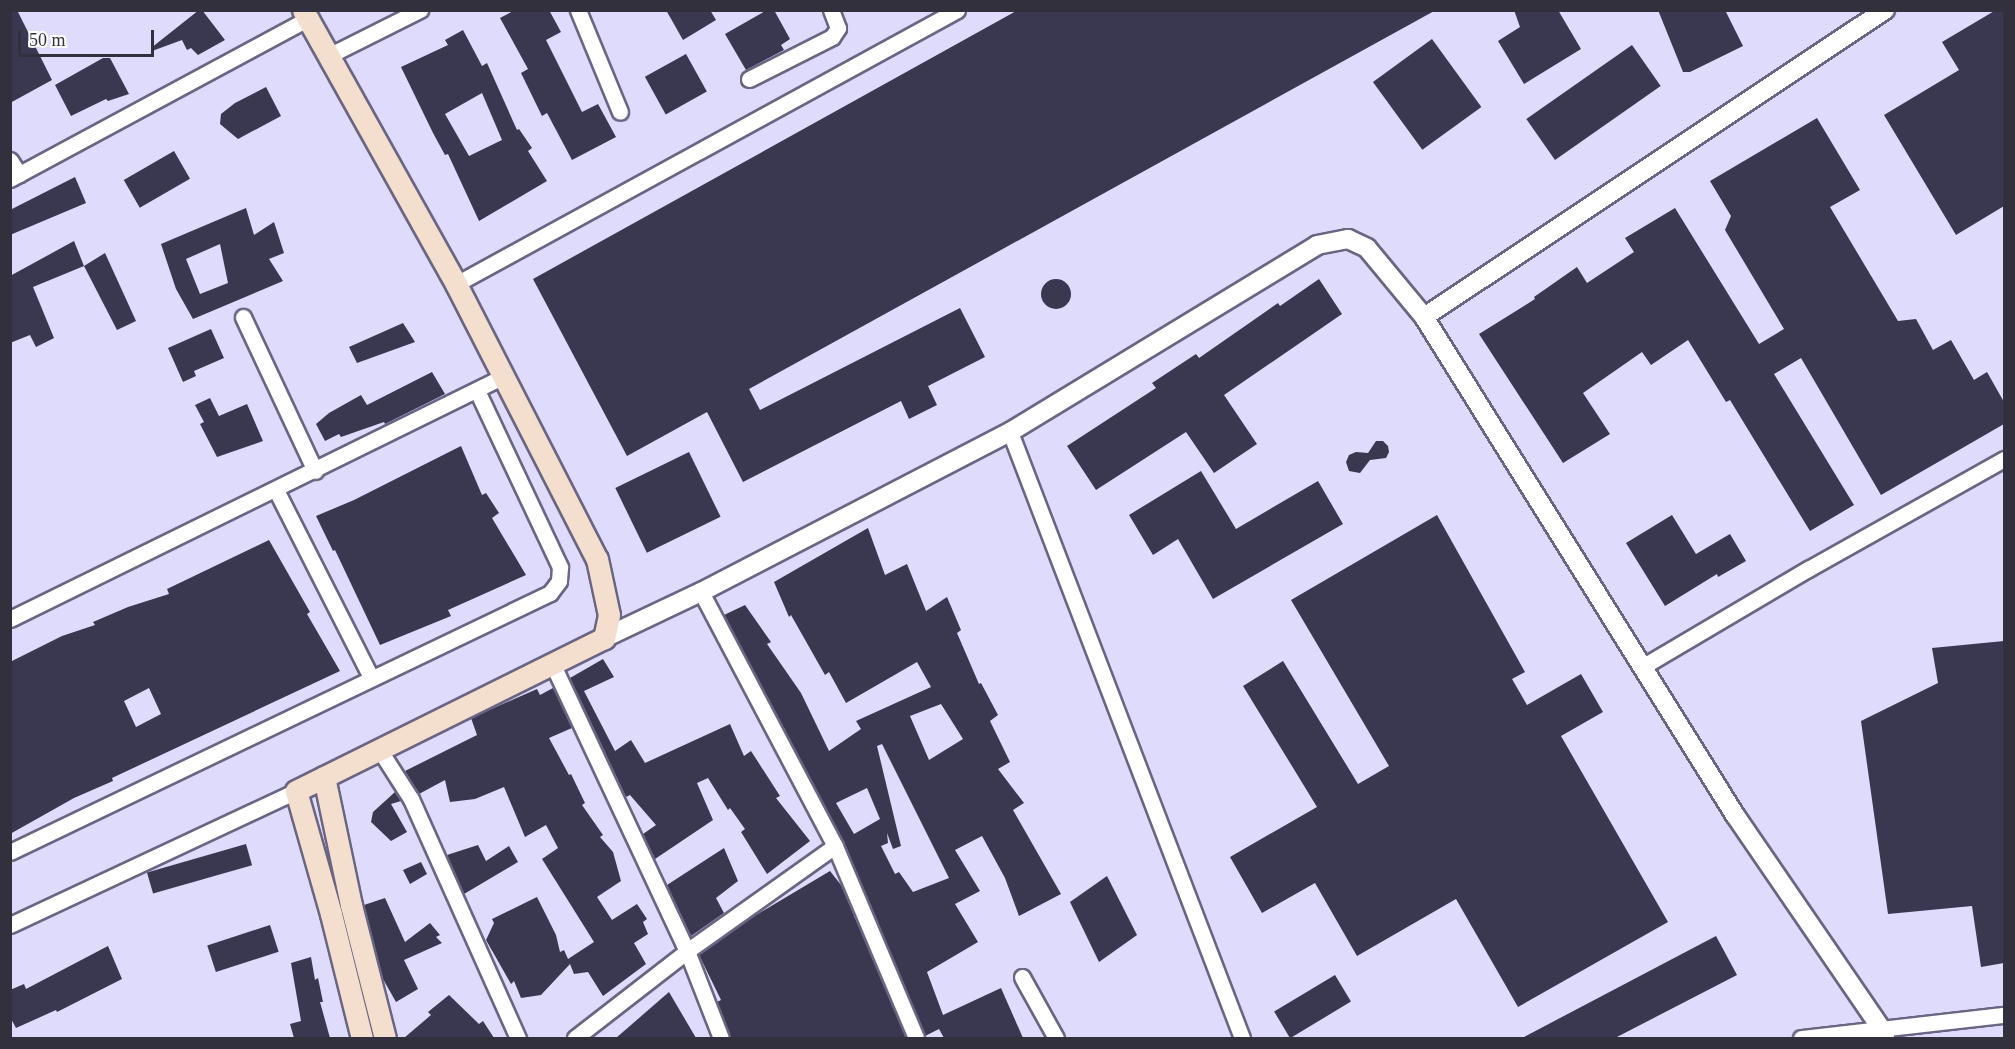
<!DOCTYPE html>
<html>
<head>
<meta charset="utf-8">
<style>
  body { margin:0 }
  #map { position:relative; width:2015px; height:1049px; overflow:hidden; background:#dedbfc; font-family:Georgia,serif }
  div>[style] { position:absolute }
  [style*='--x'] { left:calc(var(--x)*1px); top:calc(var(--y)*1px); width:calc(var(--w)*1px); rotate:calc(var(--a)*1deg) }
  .building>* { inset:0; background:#3a3751; transform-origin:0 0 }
  .round { border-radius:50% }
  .roads { filter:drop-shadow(2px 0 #696582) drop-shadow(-2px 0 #696582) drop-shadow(0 2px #696582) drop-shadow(0 -2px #696582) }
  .minor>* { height:15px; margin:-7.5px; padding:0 7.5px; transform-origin:7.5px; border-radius:7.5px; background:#fff }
  .tertiary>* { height:18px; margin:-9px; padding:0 9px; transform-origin:9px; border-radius:9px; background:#fff }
  .secondary>* { height:21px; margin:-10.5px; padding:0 10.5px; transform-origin:10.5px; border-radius:10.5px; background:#f4dfce }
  span { translate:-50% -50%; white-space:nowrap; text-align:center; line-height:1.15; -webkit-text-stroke:6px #fff; paint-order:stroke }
  .frame { position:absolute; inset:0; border:12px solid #31303c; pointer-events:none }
  .scale { position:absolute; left:18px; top:30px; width:136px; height:27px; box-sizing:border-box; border:3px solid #31303c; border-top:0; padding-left:8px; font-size:18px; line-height:21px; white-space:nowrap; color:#31303c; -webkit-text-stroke:4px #fff; paint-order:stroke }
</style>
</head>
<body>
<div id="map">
  <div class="building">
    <div style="clip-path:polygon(10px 10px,17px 10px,52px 80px,10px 103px)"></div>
    <div style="clip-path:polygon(199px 10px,202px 10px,225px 40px,198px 55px,191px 48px,187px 50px,182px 40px,152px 51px,151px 48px)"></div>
    <div style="clip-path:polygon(515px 10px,549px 10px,561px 32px,546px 40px,582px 112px,598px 104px,616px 137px,572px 160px,547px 113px,542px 116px,521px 73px,528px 69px,500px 18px)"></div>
    <div style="clip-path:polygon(666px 10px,710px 10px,716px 20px,683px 40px)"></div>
    <div style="clip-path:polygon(767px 10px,774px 10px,790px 39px,781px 45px,784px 50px,746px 70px,725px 34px)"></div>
    <div style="clip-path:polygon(1018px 10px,1436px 10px,749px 389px,760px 410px,960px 308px,985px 357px,928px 386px,937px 405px,909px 419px,901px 401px,743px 482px,707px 412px,627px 456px,533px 279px)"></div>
    <div style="clip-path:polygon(1514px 10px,1558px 10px,1581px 49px,1524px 84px,1498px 41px,1520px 27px)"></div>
    <div style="clip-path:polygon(1658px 10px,1725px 10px,1743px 46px,1690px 72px,1683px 72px)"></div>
    <div style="clip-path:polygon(1996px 10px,2004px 10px,2004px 206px,1956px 235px,1884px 115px,1959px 70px,1942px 42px)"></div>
    <div style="clip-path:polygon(evenodd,463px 30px,482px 66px,487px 63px,517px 130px,519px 129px,532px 148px,528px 151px,547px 181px,479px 221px,448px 154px,445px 155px,433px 133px,401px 67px,448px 45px,445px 40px,463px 30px,482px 93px,502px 140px,469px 156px,445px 114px,482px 93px)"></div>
    <div style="left:1432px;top:39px;width:84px;height:73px;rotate:54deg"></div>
    <div style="left:1632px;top:45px;width:50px;height:129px;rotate:55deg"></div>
    <div style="left:686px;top:54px;width:43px;height:47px;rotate:61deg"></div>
    <div style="clip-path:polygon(103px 58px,110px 58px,129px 94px,108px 101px,106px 99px,71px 116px,55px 85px)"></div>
    <div style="clip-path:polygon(266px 87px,281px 116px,238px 139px,220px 124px,221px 114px,235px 103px)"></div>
    <div style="clip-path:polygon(1817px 118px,1860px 190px,1830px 207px,1898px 321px,1916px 319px,1933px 350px,1951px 340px,1974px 380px,1987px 372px,2004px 402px,2004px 424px,1881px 495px,1801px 358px,1774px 374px,1854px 505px,1810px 531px,1730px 400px,1726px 402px,1688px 340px,1651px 365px,1642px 352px,1583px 393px,1610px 434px,1563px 463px,1479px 334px,1535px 299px,1534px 297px,1577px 267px,1587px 283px,1634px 252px,1625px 238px,1675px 208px,1759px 344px,1784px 329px,1725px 230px,1731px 216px,1710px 181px)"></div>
    <div style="left:174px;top:151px;width:32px;height:58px;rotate:60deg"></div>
    <div style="clip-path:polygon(75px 177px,86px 203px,10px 235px,10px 210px)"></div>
    <div style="clip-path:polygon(evenodd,246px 208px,254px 235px,274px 222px,284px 253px,269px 259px,283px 281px,193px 319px,176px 289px,161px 244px,246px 208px,220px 244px,228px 283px,200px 294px,186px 259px,220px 244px)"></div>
    <div style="clip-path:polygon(74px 241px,84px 266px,33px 287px,54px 338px,36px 347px,30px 335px,10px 343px,10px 276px)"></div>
    <div style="clip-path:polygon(105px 253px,136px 321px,117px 330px,84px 266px)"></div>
    <div class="round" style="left:1041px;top:279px;width:30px;height:30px"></div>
    <div style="clip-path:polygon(1319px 279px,1342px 314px,1224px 395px,1257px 444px,1214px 473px,1186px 432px,1096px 490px,1067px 446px,1156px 388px,1152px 383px,1196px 354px,1199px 358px,1278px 303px,1280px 306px)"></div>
    <div style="clip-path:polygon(403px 323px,415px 342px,357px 363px,349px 347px)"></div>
    <div style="clip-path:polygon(211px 329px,224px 358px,194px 371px,196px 376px,183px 382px,168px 348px)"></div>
    <div style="clip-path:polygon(432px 372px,445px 394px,385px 424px,384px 422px,341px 437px,339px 434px,325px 441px,316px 424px,329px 413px,361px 395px,367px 405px)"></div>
    <div style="clip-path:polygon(210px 398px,219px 416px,247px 404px,263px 441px,217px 457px,200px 424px,204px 422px,195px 405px)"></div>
    <div style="clip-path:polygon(1376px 441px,1383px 441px,1388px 446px,1389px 452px,1386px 458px,1370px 460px,1360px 473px,1349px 471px,1346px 462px,1349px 455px,1356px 452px,1368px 453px)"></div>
    <div style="clip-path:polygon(461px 446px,482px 495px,486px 493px,499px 513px,492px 518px,526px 575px,448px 610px,451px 616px,380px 645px,335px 550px,333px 551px,316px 516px,354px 500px)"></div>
    <div style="left:689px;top:452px;width:72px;height:82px;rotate:64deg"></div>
    <div style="clip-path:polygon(1201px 471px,1236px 529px,1318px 481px,1343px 524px,1213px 599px,1178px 539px,1153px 555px,1129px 515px)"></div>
    <div style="clip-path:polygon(1437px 515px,1525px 672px,1512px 679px,1527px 705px,1581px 674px,1603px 712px,1561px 736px,1668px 922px,1518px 1007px,1456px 899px,1357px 956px,1315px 883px,1262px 913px,1230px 857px,1317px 807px,1243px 686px,1283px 661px,1358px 784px,1389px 766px,1291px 600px)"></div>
    <div style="clip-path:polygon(1672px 515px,1696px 554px,1730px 534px,1746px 561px,1718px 577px,1717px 574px,1665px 606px,1626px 543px)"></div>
    <div style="clip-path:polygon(evenodd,868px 528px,885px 575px,907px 564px,926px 611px,947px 597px,961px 630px,957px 633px,979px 684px,981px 683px,998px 715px,990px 721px,1010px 762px,998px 769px,1024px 803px,1013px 810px,1061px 894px,1019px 916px,1005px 878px,982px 836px,955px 850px,980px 891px,955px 904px,978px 942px,927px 972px,943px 1015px,1001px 988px,1023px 1038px,944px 1038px,939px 1029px,925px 1036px,844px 842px,724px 615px,745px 605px,771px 642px,767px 644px,801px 693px,829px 751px,861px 729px,856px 721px,931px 687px,917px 662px,846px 703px,829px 672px,825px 675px,791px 615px,789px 617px,774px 582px,868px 528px,941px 704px,963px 739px,929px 760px,910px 716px,941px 704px,868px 528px,882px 744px,949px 878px,913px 892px,899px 872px,895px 874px,881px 846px,888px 843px,887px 833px,893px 849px,901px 846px,877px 746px,882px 744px,868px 528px,867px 788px,880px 819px,854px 834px,836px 803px,867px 788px)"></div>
    <div style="clip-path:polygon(evenodd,269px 540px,310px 612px,307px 614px,340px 671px,112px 778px,113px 781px,74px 798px,10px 834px,10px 662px,62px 636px,95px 625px,93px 622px,128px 607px,169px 594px,167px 589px,269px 540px,149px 688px,161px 714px,136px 727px,124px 701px,149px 688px)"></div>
    <div style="clip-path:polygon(2004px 641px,2004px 963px,1981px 967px,1972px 906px,1888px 914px,1861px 721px,1938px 683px,1932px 648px)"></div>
    <div style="clip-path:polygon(603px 659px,614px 677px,584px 691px,615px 751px,631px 740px,645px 763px,730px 724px,744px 756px,751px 751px,780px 796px,776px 798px,810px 841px,767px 874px,741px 832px,745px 829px,730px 808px,728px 810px,708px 778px,697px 783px,713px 820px,655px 859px,643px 834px,656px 825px,630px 795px,626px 797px,570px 678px)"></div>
    <div style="clip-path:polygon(553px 688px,572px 728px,549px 738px,569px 775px,571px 774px,585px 803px,582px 805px,603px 835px,600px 837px,613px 852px,621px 881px,597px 897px,612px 920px,637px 904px,647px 919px,643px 922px,648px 934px,634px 943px,646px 964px,603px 996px,588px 972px,574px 974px,570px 964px,541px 995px,521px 998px,514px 981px,511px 984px,486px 940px,494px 923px,492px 919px,537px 897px,556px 935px,560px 952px,564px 950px,568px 959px,594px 942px,542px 859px,558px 848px,546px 825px,525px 837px,504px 787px,475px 799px,450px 802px,445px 780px,419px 794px,405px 771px,477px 735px,471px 718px,537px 689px,540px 695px)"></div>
    <div style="clip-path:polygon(395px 792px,401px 801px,391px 804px,407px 832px,391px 841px,371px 822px,373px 812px)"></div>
    <div style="left:246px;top:844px;width:22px;height:103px;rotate:74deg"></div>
    <div style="clip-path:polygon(478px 845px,486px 861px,509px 846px,518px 862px,464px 894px,447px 855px)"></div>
    <div style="clip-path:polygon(724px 848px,738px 881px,716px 898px,724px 913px,691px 936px,667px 885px)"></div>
    <div style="clip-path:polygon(421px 862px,427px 874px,410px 884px,403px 870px)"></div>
    <div style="clip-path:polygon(830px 871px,841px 885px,906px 1038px,731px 1038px,717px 1002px,721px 1000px,699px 955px,751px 918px)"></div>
    <div style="clip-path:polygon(1107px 876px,1137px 935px,1099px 962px,1070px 902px)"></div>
    <div style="clip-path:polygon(385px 898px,405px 942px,430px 923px,440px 935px,436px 937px,442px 943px,404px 960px,418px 989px,396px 1002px,383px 979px,364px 905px)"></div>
    <div style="left:270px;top:925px;width:28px;height:66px;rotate:72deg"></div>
    <div style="clip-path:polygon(1716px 936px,1737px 975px,1615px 1038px,1522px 1038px)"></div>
    <div style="clip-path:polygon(108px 946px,122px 979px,57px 1012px,56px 1010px,16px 1028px,10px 1017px,10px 990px,24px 984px,26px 989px)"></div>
    <div style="clip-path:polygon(311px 957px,315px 980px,318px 978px,323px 1002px,320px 1002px,330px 1038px,294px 1038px,290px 1024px,301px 1021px,291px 963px)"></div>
    <div style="left:1335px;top:975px;width:31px;height:71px;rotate:59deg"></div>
    <div style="clip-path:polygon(669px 992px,696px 1038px,616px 1038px)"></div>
    <div style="clip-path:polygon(449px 995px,479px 1024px,483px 1021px,494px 1038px,404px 1038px,431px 1015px,428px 1012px)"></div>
  </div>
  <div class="roads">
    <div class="minor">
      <div style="--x:578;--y:10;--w:110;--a:67.6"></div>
      <div style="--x:330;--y:55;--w:101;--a:-26.6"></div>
      <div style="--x:749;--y:79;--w:93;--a:-26.8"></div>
      <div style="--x:832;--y:37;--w:11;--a:-56"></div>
      <div style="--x:838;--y:28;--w:19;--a:-111"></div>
      <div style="--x:10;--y:160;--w:17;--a:57"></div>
      <div style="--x:10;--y:179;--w:337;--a:-28.3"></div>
      <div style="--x:456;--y:284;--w:571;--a:-28.67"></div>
      <div style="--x:243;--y:317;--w:170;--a:64.9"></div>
      <div style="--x:1010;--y:432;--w:649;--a:69.05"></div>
      <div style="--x:276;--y:490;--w:210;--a:63.1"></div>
      <div style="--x:701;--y:592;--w:287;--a:62.2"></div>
      <div style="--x:835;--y:846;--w:208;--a:67.1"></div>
      <div style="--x:10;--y:619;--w:548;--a:-26.19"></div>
      <div style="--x:552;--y:663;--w:318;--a:64.9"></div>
      <div style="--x:687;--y:951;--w:93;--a:68.7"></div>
      <div style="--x:1642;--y:667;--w:193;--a:-30.6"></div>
      <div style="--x:1808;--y:569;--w:225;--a:-29.3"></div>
      <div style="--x:379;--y:749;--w:59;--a:57.4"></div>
      <div style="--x:411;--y:799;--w:262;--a:65.9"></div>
      <div style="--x:10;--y:852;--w:599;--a:-25.62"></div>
      <div style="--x:550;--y:593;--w:15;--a:-53"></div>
      <div style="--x:559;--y:581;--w:14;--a:-86"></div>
      <div style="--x:560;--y:567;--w:195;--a:-115.2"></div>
      <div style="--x:10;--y:925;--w:316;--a:-25.1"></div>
      <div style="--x:1022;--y:977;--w:70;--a:60.9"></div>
      <div style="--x:575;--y:1038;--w:142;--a:-37.8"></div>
      <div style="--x:687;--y:951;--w:181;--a:-35.4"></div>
      <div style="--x:1801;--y:1038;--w:204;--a:-6.5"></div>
    </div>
    <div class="tertiary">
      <div style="--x:1424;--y:317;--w:554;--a:-33.66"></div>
      <div style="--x:604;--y:638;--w:107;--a:-25.4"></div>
      <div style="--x:701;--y:592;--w:348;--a:-27.4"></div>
      <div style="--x:1010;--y:432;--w:359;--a:-31.3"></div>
      <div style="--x:1317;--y:245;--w:32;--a:-11"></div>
      <div style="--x:1348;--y:239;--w:21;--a:25"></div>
      <div style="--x:1367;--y:248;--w:89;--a:50.4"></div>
      <div style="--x:1424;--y:317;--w:587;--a:58.02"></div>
      <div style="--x:1735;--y:815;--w:260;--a:55.6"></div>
      <div style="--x:1882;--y:1030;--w:9;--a:69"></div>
    </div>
    <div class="secondary">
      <div style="--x:303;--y:10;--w:314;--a:60.8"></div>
      <div style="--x:456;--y:284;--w:309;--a:62.9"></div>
      <div style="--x:597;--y:559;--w:57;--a:77.9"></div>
      <div style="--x:609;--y:615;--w:24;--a:102"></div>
      <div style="--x:604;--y:638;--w:344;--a:153.6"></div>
      <div style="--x:296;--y:791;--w:128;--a:74.1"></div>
      <div style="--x:331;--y:914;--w:128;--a:76"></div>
      <div style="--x:324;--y:777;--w:131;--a:78.1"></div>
      <div style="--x:351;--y:905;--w:137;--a:75.7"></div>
    </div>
  </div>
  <div class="frame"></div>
  <div class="scale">50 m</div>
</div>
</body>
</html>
